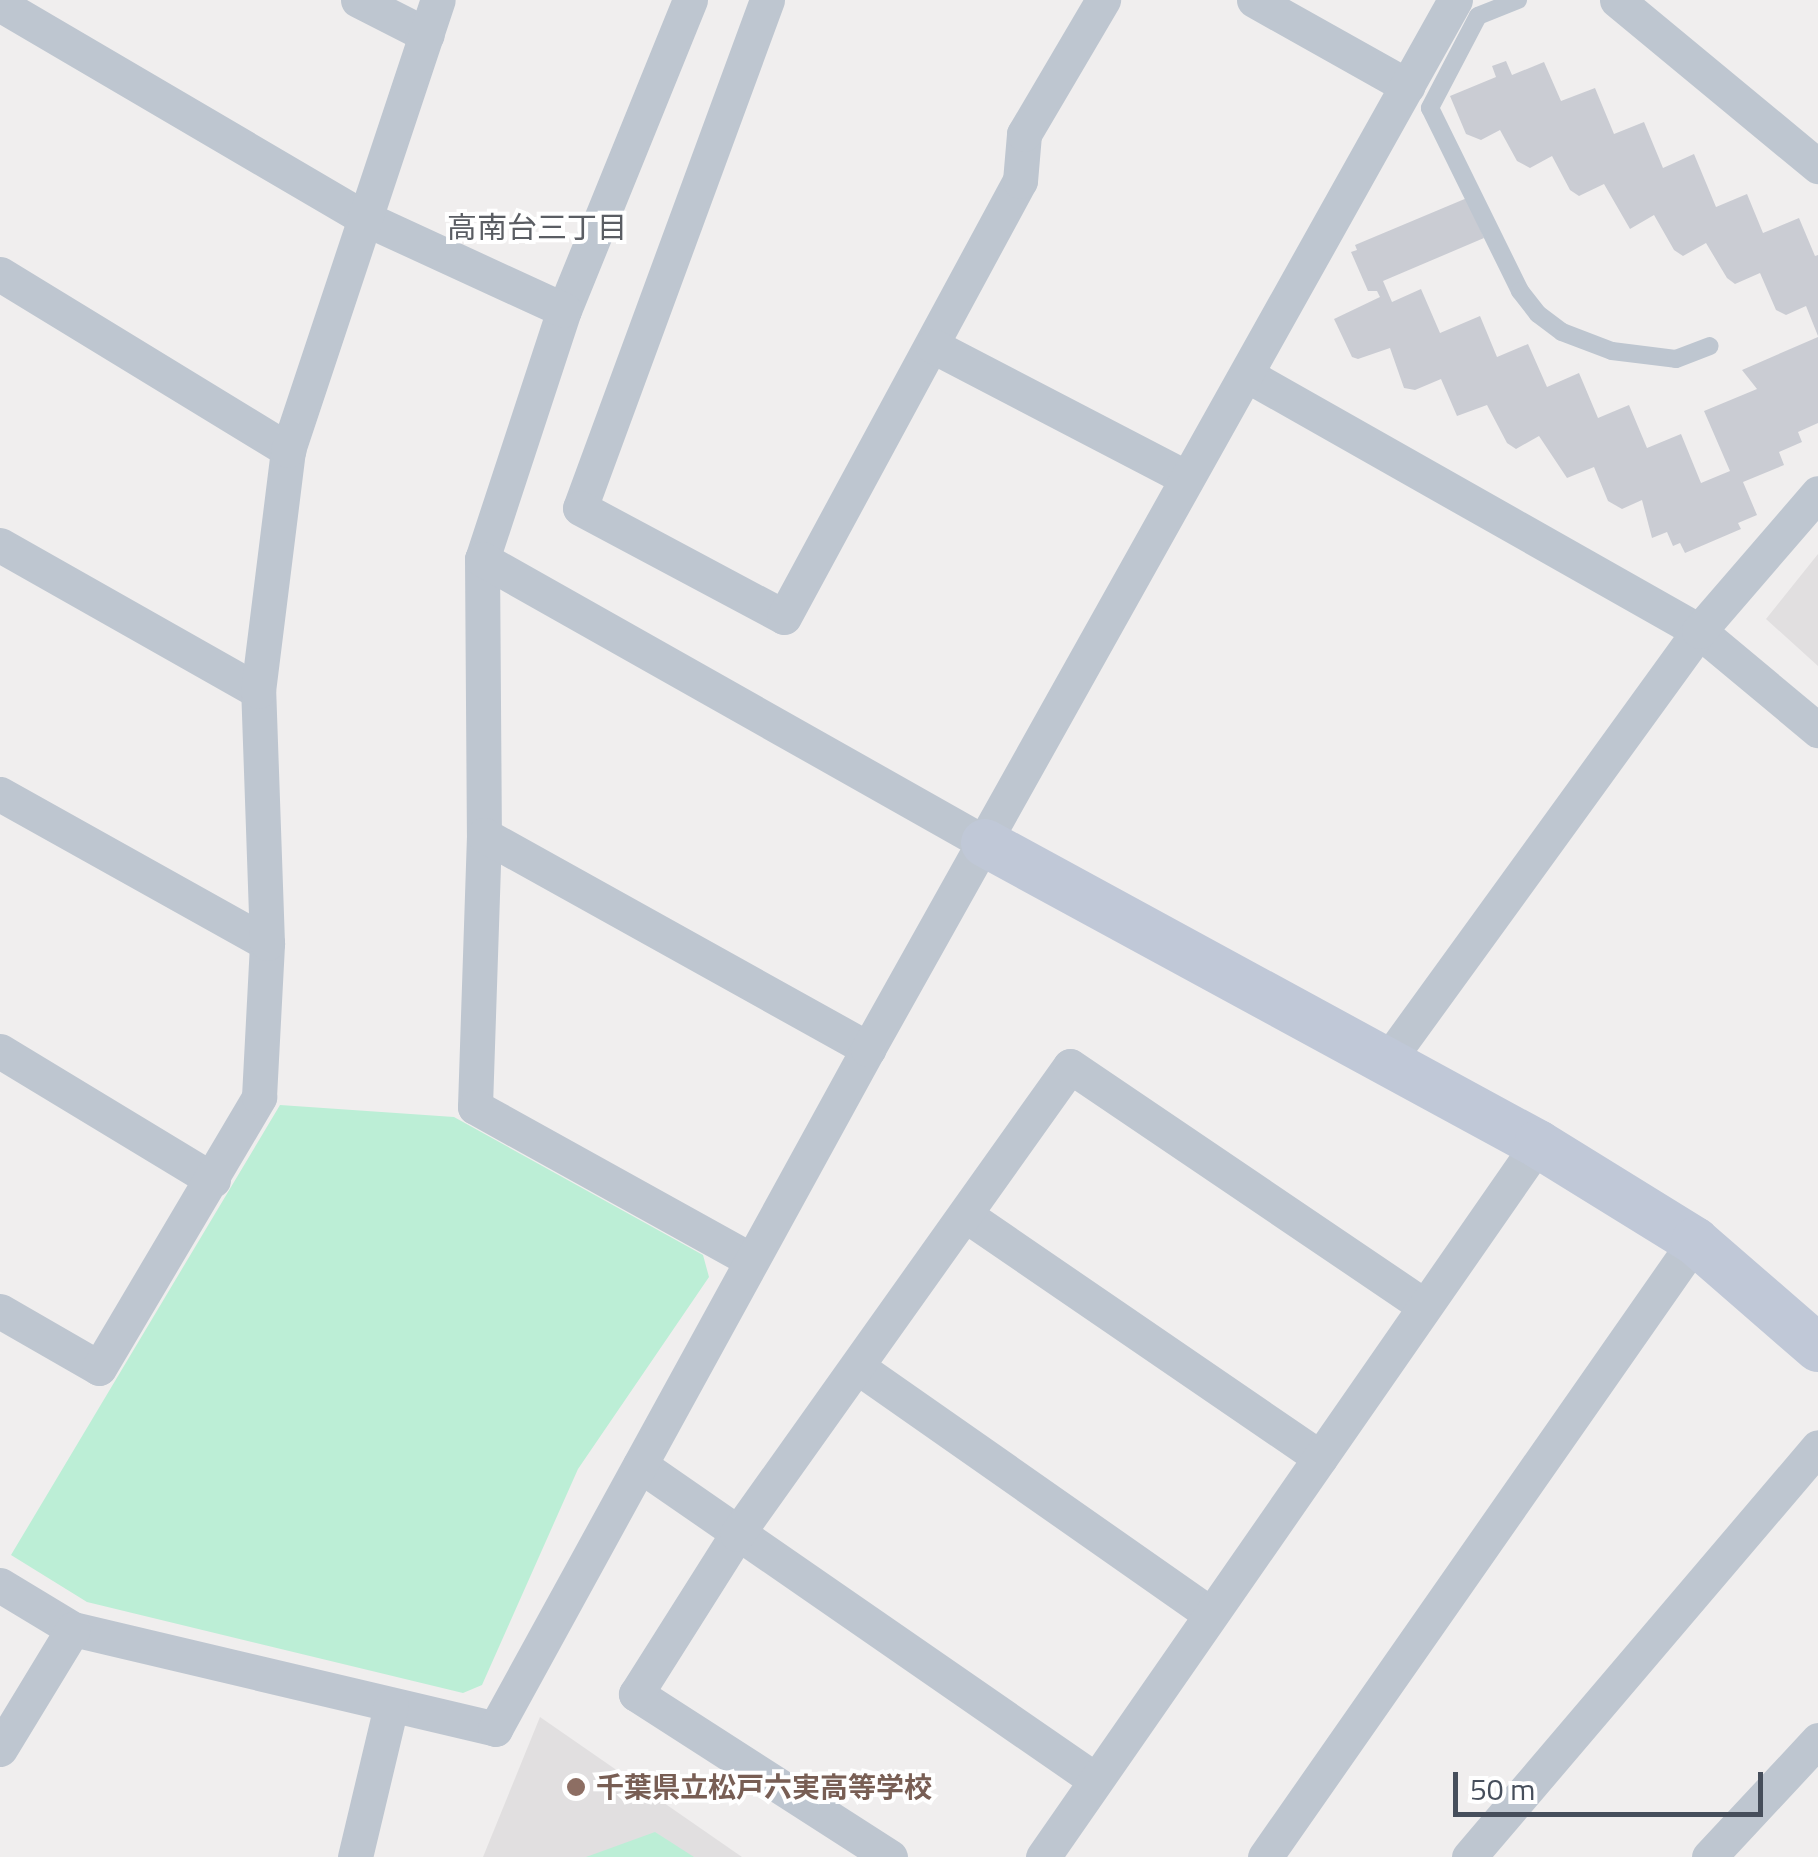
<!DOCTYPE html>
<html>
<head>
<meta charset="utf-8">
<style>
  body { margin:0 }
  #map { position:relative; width:1818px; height:1857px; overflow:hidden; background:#f0eeee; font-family:"Titillium Web","Noto Sans JP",sans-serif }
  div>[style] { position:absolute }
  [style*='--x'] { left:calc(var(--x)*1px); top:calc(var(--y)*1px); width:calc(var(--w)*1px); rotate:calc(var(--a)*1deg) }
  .education>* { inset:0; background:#e1dfe0 }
  .green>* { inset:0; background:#bceed6 }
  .building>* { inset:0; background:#caccd3 }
  .lane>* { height:18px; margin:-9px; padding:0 9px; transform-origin:9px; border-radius:9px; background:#bec6d0 }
  .street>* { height:35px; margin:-17.5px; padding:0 17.5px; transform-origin:17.5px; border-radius:17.5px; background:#bec6d0 }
  .secondary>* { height:48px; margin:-24px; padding:0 24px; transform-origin:24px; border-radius:24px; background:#c0c8d7 }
  .dots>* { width:28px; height:28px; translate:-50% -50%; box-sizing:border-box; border:5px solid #fff; border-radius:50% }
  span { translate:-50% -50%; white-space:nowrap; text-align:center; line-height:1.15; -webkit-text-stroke:8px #fff; paint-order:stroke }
  .education-label { font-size:28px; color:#785e54; font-weight:700 }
  .left { translate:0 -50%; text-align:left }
  .neighbourhood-label { font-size:30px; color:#5a5d63 }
  .scale { position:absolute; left:1453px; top:1772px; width:310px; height:45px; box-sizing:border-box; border:5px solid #464e5b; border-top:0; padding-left:12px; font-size:30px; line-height:35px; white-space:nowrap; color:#464e5b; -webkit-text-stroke:8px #fff; paint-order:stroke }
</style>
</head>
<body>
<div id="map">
  <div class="education">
    <div style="clip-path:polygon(1818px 554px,1818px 666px,1766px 619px)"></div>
    <div style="clip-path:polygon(540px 1717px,742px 1857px,483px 1857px)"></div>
  </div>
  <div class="green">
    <div style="clip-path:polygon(280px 1105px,454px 1117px,703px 1255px,709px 1277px,578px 1469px,482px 1685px,463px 1693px,87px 1602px,11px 1555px)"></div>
    <div style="clip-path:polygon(655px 1832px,694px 1857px,586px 1857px)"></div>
  </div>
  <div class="building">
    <div style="clip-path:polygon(1506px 61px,1512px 75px,1544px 62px,1561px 101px,1595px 88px,1614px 134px,1644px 122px,1663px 168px,1694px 154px,1716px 207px,1747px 194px,1763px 233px,1799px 218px,1815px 256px,1818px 255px,1818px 336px,1806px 306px,1786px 315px,1776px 310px,1760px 273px,1735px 284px,1727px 278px,1706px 243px,1683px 256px,1674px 250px,1654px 215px,1630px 229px,1604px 184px,1579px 196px,1570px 190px,1552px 156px,1530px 168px,1517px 161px,1500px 130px,1481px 140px,1466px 134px,1450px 96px,1496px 77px,1492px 66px)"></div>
    <div style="clip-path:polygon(1467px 198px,1484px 238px,1383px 281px,1392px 302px,1421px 289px,1440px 333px,1480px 316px,1497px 357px,1528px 344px,1547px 387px,1579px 373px,1598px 418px,1629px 405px,1647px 448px,1681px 434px,1701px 483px,1730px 471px,1704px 411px,1757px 389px,1742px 370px,1818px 337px,1818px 423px,1798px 432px,1802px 442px,1779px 452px,1784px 465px,1743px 482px,1757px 515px,1738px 523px,1741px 529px,1685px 553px,1680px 543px,1673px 546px,1667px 532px,1652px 538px,1642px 500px,1622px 509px,1608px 501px,1594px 467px,1567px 478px,1539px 436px,1516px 449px,1507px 443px,1487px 405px,1457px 416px,1441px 379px,1415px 390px,1404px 388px,1390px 348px,1358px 359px,1352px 357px,1334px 319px,1380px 297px,1377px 291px,1368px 291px,1351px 252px,1357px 250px,1355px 245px)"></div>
  </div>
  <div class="lane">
    <div style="--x:1518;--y:0;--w:43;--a:158.2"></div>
    <div style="--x:1478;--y:16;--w:104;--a:117.6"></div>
    <div style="--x:1430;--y:108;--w:204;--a:63.8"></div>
    <div style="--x:1520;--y:291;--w:29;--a:52"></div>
    <div style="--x:1538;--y:314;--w:30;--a:37"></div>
    <div style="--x:1562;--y:332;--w:53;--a:20.8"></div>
    <div style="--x:1612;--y:351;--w:64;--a:7.1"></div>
    <div style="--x:1676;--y:359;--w:36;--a:-21"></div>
  </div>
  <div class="street">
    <div style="--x:358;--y:0;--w:77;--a:26.9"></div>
    <div style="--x:690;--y:0;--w:335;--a:112.1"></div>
    <div style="--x:564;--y:310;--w:262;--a:108.2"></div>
    <div style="--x:482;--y:559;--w:276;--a:89.6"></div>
    <div style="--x:484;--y:835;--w:272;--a:91.9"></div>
    <div style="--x:475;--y:1107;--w:316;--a:29"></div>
    <div style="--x:767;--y:0;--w:541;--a:110.21"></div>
    <div style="--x:580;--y:508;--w:231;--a:28.1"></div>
    <div style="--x:784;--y:617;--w:496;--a:-61.6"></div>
    <div style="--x:1020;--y:181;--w:47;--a:-85.1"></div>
    <div style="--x:1024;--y:134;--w:156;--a:-59.5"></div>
    <div style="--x:1254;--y:0;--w:176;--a:29.3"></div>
    <div style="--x:1617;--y:0;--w:261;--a:39.6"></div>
    <div style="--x:3;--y:6;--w:419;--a:30.4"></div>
    <div style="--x:364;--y:218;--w:220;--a:24.7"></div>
    <div style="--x:0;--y:274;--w:338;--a:31.4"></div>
    <div style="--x:933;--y:346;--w:284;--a:27.5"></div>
    <div style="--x:1247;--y:375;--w:519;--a:29.53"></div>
    <div style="--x:1699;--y:631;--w:155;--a:39.8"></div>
    <div style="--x:0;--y:545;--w:296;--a:29.5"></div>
    <div style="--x:482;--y:559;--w:578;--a:29.45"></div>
    <div style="--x:0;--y:794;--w:306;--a:29.2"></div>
    <div style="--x:484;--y:835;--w:440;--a:29.1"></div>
    <div style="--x:0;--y:1051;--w:249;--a:31.2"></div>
    <div style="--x:1388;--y:1060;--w:530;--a:-54.06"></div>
    <div style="--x:1699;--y:631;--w:182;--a:-49.2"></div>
    <div style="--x:967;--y:1216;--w:428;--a:34.4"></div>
    <div style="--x:0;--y:1311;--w:114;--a:29.9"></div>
    <div style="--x:99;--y:1368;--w:315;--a:-59.4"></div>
    <div style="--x:259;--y:1097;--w:154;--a:-87"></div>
    <div style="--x:267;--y:943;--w:252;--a:-92"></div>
    <div style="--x:258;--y:691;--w:243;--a:-82.9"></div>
    <div style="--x:288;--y:450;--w:474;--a:-71.6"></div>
    <div style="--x:859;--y:1368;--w:426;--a:35"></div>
    <div style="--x:640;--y:1465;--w:552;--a:34.67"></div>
    <div style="--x:0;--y:1585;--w:85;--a:31.1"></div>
    <div style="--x:73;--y:1629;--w:434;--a:13.3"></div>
    <div style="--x:495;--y:1729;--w:776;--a:-61.25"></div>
    <div style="--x:868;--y:1049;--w:1202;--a:-60.77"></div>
    <div style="--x:0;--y:1749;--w:140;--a:-58.7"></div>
    <div style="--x:355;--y:1857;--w:155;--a:-76.6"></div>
    <div style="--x:890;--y:1857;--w:302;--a:-147.3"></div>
    <div style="--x:636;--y:1694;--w:189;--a:-57.7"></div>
    <div style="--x:737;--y:1534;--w:574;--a:-54.57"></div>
    <div style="--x:1070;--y:1066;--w:428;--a:34.1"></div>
    <div style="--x:1043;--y:1857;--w:868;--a:-55.23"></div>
    <div style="--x:1265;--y:1857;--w:751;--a:-55.08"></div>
    <div style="--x:1469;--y:1857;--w:538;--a:-49.59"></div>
    <div style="--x:1709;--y:1857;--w:160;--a:-47"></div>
  </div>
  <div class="secondary">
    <div style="--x:985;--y:843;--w:630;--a:28.56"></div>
    <div style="--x:1538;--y:1144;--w:185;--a:31.7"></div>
    <div style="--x:1695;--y:1241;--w:163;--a:41"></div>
  </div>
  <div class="dots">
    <div style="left:576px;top:1787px;background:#8d6e63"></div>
  </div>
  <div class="education-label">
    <span class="left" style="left:596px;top:1787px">千葉県立松戸六実高等学校</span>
  </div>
  <div class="neighbourhood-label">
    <span style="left:537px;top:227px">高南台三丁目</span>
  </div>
  <div class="scale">50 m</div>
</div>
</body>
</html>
